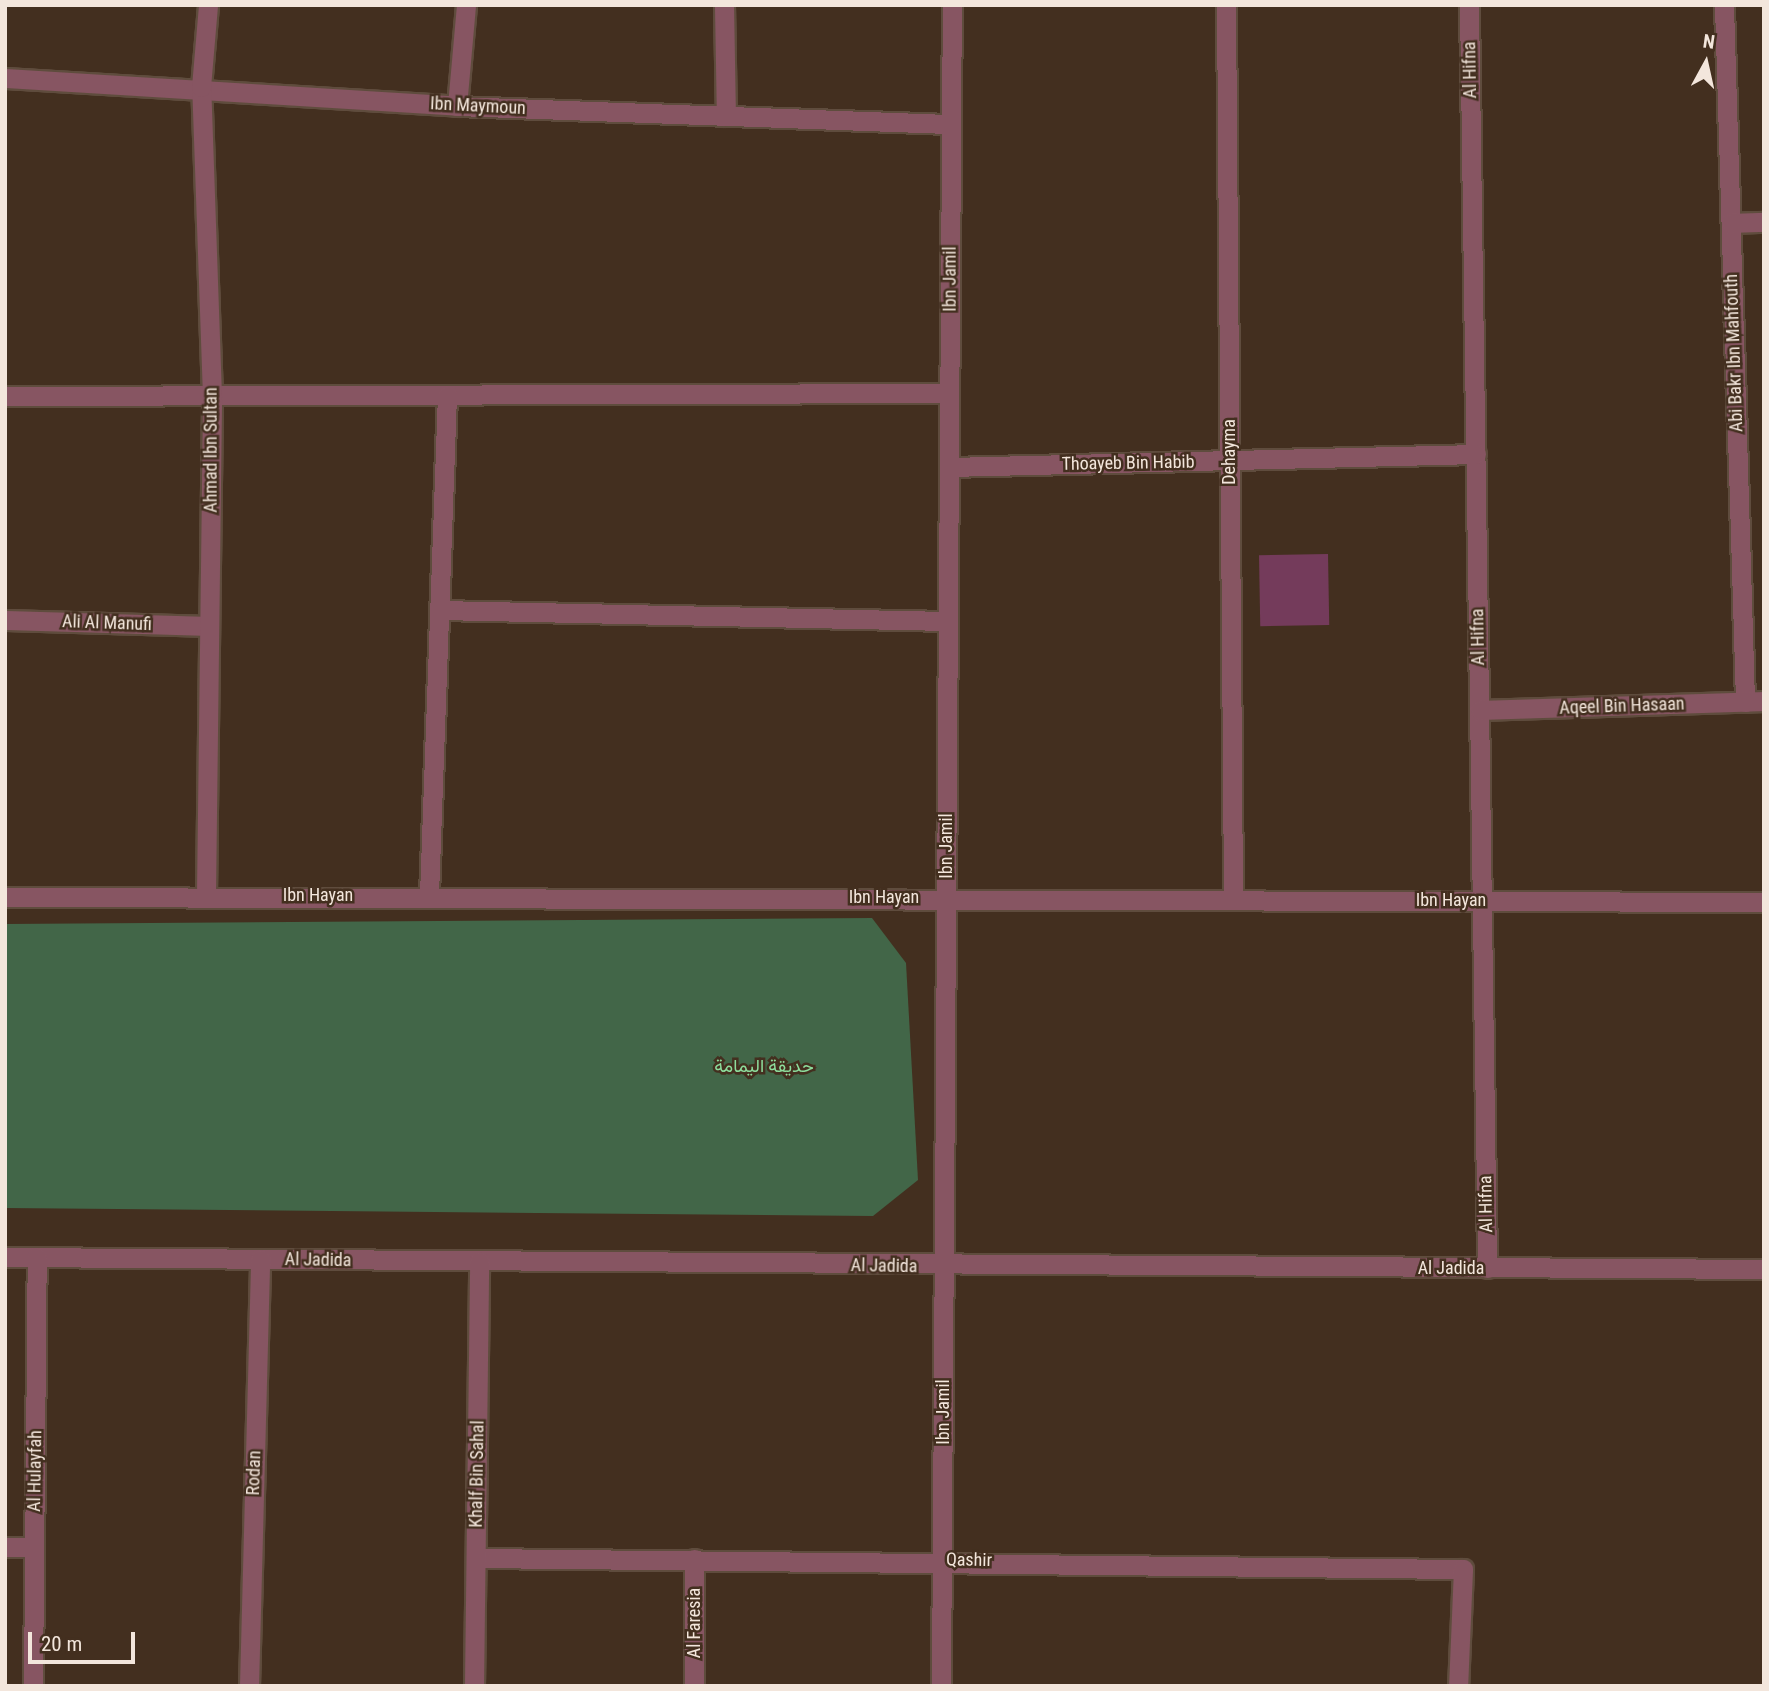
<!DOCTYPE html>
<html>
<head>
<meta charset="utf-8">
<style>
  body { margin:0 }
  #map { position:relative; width:1769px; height:1691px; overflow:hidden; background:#432f1f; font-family:"Roboto Condensed",Vazirmatn,sans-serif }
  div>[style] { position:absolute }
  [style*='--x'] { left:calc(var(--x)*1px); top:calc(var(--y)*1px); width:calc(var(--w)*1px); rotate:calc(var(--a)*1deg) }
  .green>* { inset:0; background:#426648 }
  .building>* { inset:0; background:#743b5b; transform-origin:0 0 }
  .roads { filter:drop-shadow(2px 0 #5f4c3d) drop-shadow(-2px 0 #5f4c3d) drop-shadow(0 2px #5f4c3d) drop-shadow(0 -2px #5f4c3d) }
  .minor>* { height:19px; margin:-9.5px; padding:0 9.5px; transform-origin:9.5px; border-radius:9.5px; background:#875562 }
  span { translate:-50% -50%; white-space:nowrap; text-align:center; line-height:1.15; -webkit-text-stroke:5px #432f1f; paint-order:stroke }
  .street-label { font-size:18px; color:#f3e6dc }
  .park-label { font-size:18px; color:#8ddd9c }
  .frame { position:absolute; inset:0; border:7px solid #f3e6dc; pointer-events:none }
  .north { position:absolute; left:1671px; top:28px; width:70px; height:70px; -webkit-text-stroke:5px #432f1f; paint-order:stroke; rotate:8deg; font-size:19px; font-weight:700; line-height:28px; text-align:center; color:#f3e6dc }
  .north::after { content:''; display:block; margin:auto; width:24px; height:32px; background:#f3e6dc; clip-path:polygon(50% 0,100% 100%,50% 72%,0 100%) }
  .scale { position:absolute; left:28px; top:1632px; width:107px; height:32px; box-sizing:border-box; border:4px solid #f3e6dc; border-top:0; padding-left:9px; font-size:21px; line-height:24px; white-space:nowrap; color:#f3e6dc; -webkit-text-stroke:5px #432f1f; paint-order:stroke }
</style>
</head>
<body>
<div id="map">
  <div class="green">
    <div style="clip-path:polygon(872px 918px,906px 963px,918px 1180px,873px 1216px,5px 1208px,5px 924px)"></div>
  </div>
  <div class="building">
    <div style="left:1328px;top:554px;width:71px;height:69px;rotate:89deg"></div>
  </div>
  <div class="roads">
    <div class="minor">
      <div style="--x:724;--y:5;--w:111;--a:89"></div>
      <div style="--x:1226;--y:5;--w:894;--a:89.55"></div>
      <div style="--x:1469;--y:5;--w:1263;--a:89.18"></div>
      <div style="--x:1724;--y:5;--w:697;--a:88.27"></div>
      <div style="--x:5;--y:78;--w:453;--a:3.5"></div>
      <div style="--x:457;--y:106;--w:494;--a:2.1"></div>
      <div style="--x:457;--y:106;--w:101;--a:-84.9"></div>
      <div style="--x:1731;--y:223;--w:33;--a:-2"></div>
      <div style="--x:5;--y:396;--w:944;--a:-0.18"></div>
      <div style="--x:949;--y:467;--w:527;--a:-1.41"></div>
      <div style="--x:439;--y:610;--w:509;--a:1.24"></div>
      <div style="--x:5;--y:620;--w:204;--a:1.7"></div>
      <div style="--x:1480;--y:710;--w:284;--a:-1.8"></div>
      <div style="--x:206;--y:895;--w:499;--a:-89.3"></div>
      <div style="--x:212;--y:396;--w:309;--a:-92"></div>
      <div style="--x:201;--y:87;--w:82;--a:-85.1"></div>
      <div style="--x:429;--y:895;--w:500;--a:-87.94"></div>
      <div style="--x:5;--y:897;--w:1759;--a:0.16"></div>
      <div style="--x:5;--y:1257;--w:1759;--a:0.39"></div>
      <div style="--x:5;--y:1547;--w:29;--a:0"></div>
      <div style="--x:476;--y:1558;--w:987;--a:0.64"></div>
      <div style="--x:1463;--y:1569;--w:117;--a:92.4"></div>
      <div style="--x:694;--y:1559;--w:127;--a:90"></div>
      <div style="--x:33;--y:1686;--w:429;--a:-89.5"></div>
      <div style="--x:249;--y:1686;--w:427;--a:-88.5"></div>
      <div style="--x:474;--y:1686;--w:425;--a:-89.3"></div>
      <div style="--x:941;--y:1686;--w:1681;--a:-89.63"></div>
    </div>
  </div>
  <div class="street-label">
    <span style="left:1470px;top:70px;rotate:-91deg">Al Hifna</span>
    <span style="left:478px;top:106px;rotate:3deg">Ibn Maymoun</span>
    <span style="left:950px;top:279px;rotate:-90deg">Ibn Jamil</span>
    <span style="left:1734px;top:353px;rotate:-92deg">Abi Bakr Ibn Mahfouth</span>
    <span style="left:211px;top:450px;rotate:-90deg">Ahmad Ibn Sultan</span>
    <span style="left:1229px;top:452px;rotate:-90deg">Dehayma</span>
    <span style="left:1128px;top:463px;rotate:-1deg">Thoayeb Bin Habib</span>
    <span style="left:107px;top:623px;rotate:2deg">Ali Al Manufi</span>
    <span style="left:1478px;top:637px;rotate:-91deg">Al Hifna</span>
    <span style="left:1622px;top:706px;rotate:-2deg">Aqeel Bin Hasaan</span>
    <span style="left:946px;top:846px;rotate:-90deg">Ibn Jamil</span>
    <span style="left:318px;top:895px">Ibn Hayan</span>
    <span style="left:884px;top:897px">Ibn Hayan</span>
    <span style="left:1451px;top:900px">Ibn Hayan</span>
    <span style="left:1486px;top:1204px;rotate:-91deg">Al Hifna</span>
    <span style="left:318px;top:1260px;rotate:1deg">Al Jadida</span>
    <span style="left:884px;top:1266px;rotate:1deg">Al Jadida</span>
    <span style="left:1451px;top:1268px">Al Jadida</span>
    <span style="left:943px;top:1412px;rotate:-90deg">Ibn Jamil</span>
    <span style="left:35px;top:1471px;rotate:-89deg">Al Hulayfah</span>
    <span style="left:254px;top:1473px;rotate:-88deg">Rodan</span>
    <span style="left:477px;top:1474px;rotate:-89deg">Khalf Bin Sahal</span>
    <span style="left:969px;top:1560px;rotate:1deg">Qashir</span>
    <span style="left:694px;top:1623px;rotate:-90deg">Al Faresia</span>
  </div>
  <div class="park-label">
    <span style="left:764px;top:1066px">حديقة اليمامة</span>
  </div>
  <div class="frame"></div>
  <div class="north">N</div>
  <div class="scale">20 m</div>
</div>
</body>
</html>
